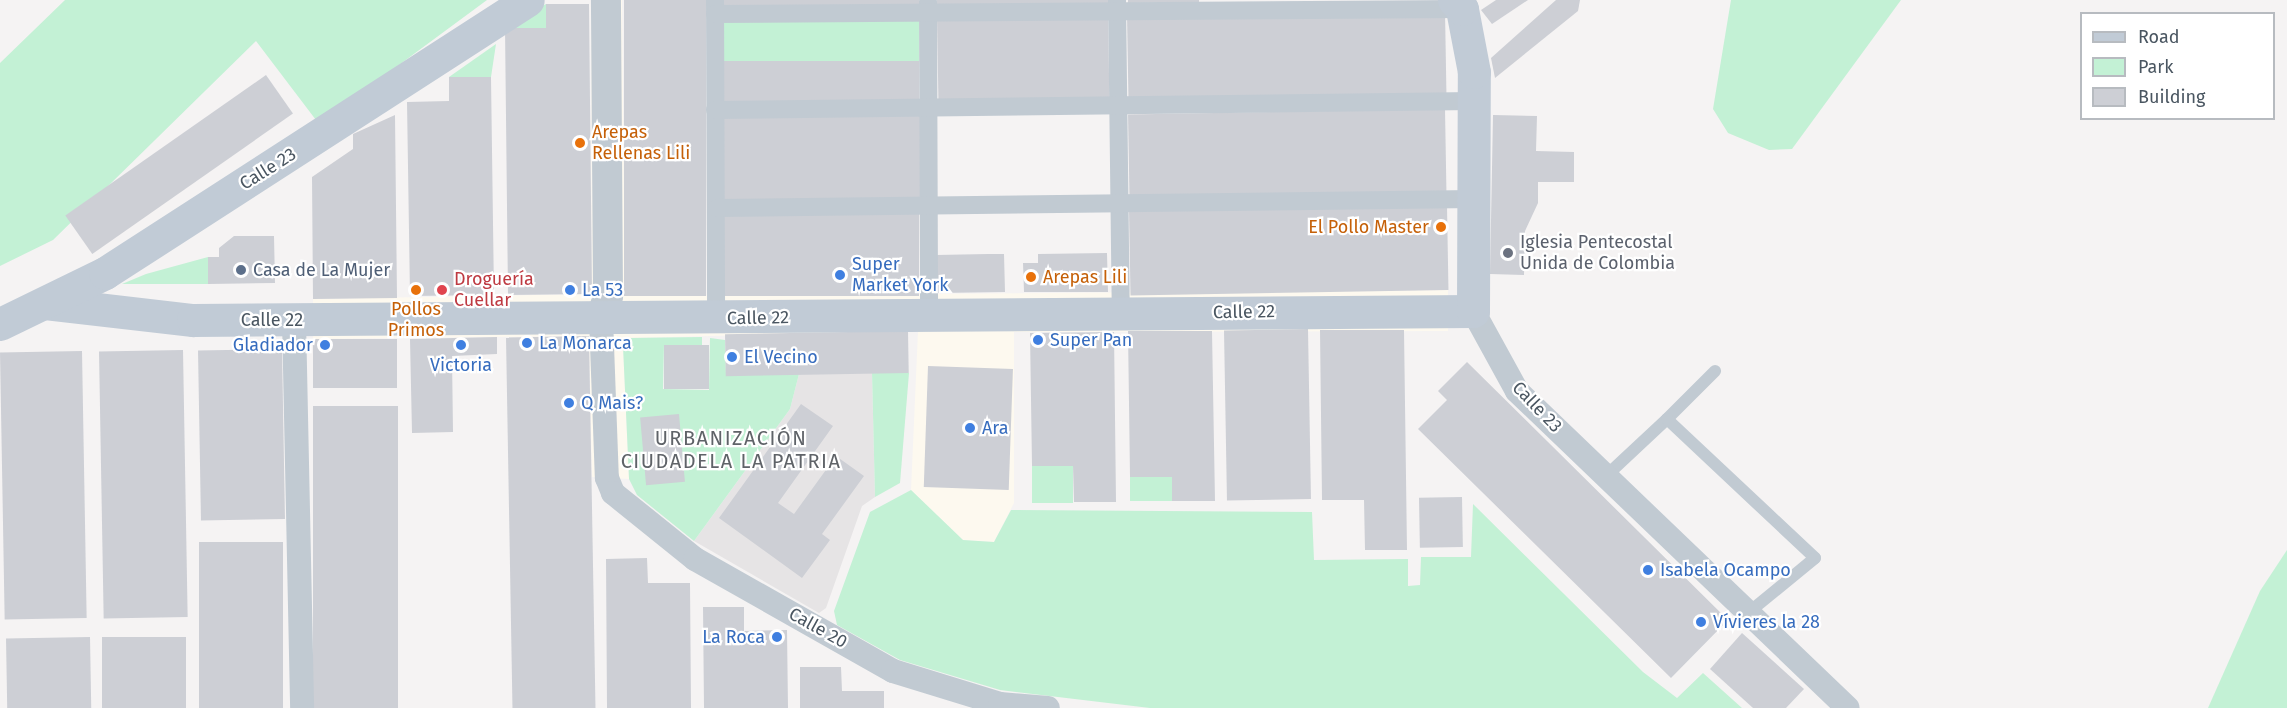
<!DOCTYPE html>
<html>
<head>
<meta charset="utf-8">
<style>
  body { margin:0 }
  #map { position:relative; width:2287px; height:708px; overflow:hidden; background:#f5f3f3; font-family:"Fira Sans",sans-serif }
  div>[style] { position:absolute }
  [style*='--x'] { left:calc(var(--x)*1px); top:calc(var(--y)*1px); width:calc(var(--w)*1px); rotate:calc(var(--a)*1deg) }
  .commercial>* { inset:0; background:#fdf9ef }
  .education>* { inset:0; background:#e6e4e5 }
  .green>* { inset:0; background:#c3f1d5; transform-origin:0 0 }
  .building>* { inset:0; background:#cdcfd5; transform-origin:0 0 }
  .service>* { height:12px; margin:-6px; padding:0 6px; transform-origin:6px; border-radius:6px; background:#c1cad2 }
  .pedestrian>* { height:18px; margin:-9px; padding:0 9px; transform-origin:9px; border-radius:9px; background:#c1cad2 }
  .minor>* { height:24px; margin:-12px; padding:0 12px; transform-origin:12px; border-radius:12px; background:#c1cad2 }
  .tertiary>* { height:30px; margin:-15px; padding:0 15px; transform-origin:15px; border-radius:15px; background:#c1cad2 }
  .secondary>* { height:33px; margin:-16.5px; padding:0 16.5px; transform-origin:16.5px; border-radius:16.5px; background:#c1cbd6 }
  .dots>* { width:16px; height:16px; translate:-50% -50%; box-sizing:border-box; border:3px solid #fff; border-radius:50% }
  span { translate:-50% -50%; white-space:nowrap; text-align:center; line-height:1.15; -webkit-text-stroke:4.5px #fff; paint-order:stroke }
  .food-label { font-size:18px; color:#c56008 }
  .left { translate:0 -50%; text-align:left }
  .right { translate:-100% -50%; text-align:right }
  .street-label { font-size:18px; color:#4a5661 }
  .worship-label { font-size:18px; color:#5b616d }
  .shop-label { font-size:18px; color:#366cbe }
  .service-label { font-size:18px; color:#4e5e75 }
  .health-label { font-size:18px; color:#be3a42 }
  .neighbourhood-label { font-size:20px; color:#5f6368; letter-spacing:1.5px }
  .legend { position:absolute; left:2080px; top:12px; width:195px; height:108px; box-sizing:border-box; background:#fff; border:2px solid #b7bbc0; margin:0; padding:8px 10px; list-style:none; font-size:18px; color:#4a5661 }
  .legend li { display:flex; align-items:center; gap:12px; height:30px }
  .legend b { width:30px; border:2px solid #b7bbc0 }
</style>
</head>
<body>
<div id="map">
  <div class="commercial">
    <div style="clip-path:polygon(591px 0,622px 0,625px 296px,1448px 290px,1448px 331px,1014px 332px,1014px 503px,994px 542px,963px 540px,911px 490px,918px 331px,628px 338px,623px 346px,629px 479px,592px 477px,589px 336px,313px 339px,313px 299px,592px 294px)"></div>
  </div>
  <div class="education">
    <div style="clip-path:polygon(872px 373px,875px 497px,862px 506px,826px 608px,819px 613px,694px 541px,790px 409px,799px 374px)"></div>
  </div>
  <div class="green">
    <div style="clip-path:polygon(65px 0,487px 0,319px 124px,256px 41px,53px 240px,0 266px,0 63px)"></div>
    <div style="clip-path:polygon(1731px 0,1901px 0,1792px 149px,1769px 150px,1728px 133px,1713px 109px)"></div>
    <div style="clip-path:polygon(546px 4px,546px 28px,505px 28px)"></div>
    <div style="left:724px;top:19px;width:195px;height:42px"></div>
    <div style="clip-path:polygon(496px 44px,491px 77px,449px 77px)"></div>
    <div style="clip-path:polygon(208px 257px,208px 284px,122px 284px,146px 274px)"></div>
    <div style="clip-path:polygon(702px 337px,702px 345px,664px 345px,663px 389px,709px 390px,710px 338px,725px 340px,726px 375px,799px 374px,790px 409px,694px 541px,637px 495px,629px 479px,623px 346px,628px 338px)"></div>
    <div style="clip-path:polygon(872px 373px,909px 373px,900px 483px,875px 497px)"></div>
    <div style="left:1032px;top:466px;width:41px;height:37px"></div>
    <div style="left:1130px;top:477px;width:42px;height:24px"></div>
    <div style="clip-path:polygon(911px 490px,963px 540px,994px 542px,1011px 510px,1312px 512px,1314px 560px,1408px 559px,1408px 586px,1420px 585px,1421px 557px,1471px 557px,1473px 504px,1643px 672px,1677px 698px,1703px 673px,1742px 708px,1150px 708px,1000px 690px,900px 660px,837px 625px,834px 611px,870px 512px)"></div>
    <div style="clip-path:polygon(2287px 550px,2287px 708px,2208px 708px,2260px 591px)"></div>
  </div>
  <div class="building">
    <div style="left:624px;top:0;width:82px;height:296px"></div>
    <div style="left:723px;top:0;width:196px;height:5px"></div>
    <div style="clip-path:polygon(937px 0,1108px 0,1108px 3px,937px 5px)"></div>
    <div style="clip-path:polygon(1128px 0,1199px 0,1199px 2px,1128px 3px)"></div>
    <div style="clip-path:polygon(1496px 0,1528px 0,1492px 24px,1481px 10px)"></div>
    <div style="clip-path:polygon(1556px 0,1580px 0,1578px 11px,1495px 78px,1491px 58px)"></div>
    <div style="clip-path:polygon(546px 4px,589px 4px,592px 294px,508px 295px,505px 28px,546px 28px)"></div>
    <div style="left:1445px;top:11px;width:84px;height:318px;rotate:89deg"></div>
    <div style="left:1108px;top:16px;width:84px;height:171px;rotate:89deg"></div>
    <div style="left:724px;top:61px;width:195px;height:42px"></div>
    <div style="left:266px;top:75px;width:47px;height:245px;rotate:55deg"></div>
    <div style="clip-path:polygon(449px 77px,491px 77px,494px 295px,410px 296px,407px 102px,449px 101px)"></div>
    <div style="left:1445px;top:109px;width:83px;height:317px;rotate:89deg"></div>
    <div style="clip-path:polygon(395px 115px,397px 298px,313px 299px,312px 177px,353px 149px,353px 134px)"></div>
    <div style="clip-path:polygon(1493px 115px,1537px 116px,1536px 151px,1574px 152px,1574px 182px,1538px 182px,1538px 203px,1525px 231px,1524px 275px,1490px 274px)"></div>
    <div style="left:724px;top:116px;width:196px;height:83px"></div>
    <div style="left:1447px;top:206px;width:84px;height:318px;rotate:89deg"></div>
    <div style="left:724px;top:212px;width:195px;height:84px"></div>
    <div style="clip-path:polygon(234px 236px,274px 236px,275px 283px,208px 284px,208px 257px,219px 257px,219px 248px)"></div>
    <div style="clip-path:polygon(1107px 253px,1108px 292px,1024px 292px,1023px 263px,1038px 263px,1038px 254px)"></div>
    <div style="clip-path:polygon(988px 254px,1004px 254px,1005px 292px,937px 293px,936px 255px)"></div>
    <div style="left:1308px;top:329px;width:170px;height:84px;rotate:89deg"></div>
    <div style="clip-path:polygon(1320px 330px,1404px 330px,1407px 550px,1365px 550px,1364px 500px,1322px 500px)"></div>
    <div style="left:908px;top:331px;width:42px;height:183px;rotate:89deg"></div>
    <div style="clip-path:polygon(1128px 331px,1212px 331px,1215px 501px,1172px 501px,1172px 477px,1130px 477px)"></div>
    <div style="clip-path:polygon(1114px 332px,1116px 502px,1074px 502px,1073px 466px,1032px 466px,1030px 333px)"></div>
    <div style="left:589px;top:336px;width:372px;height:83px;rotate:89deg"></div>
    <div style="clip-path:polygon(497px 337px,497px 354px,452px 356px,453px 432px,412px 433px,410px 339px)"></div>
    <div style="left:313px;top:339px;width:84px;height:49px"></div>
    <div style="left:664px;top:345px;width:45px;height:44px"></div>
    <div style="left:282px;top:349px;width:170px;height:84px;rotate:89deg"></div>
    <div style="left:183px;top:350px;width:267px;height:84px;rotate:89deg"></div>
    <div style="left:82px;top:351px;width:267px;height:82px;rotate:89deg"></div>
    <div style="clip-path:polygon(1467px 362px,1728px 620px,1671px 678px,1418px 429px,1447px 400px,1438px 391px)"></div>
    <div style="left:928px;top:366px;width:85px;height:121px;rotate:2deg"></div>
    <div style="clip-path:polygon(801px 404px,833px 426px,778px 503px,794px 514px,836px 456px,864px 476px,822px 534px,830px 540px,802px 578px,719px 518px)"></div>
    <div style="left:313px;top:406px;width:85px;height:302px"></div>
    <div style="left:679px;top:414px;width:68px;height:39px;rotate:85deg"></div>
    <div style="left:1462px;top:497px;width:50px;height:43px;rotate:89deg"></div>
    <div style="left:199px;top:542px;width:84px;height:166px"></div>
    <div style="clip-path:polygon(647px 558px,648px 583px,690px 583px,691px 708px,607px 708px,606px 559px)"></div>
    <div style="clip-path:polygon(703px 607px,744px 607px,744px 631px,787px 630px,788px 708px,704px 708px)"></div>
    <div style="clip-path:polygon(1742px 633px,1804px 689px,1786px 708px,1753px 708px,1710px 669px)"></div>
    <div style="left:90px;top:637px;width:71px;height:84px;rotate:89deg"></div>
    <div style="left:102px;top:637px;width:84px;height:71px"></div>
    <div style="clip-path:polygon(800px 667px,841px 667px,842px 691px,884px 691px,884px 708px,800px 708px)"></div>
  </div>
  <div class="service">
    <div style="--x:1667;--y:419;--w:68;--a:-45"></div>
    <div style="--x:1606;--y:476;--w:83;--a:-43.1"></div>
    <div style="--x:1667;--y:419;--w:203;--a:43.2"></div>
    <div style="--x:1815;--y:558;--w:87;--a:140.6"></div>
  </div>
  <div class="pedestrian">
    <div style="--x:715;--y:0;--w:318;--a:89.8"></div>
    <div style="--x:1117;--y:1;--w:313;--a:89.3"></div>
    <div style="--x:928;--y:2;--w:313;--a:89.8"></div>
    <div style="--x:715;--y:14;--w:747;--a:-0.38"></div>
    <div style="--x:715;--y:110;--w:759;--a:-0.68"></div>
    <div style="--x:717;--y:208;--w:757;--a:-0.68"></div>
  </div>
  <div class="minor">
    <div style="--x:1473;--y:311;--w:91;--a:61.2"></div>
    <div style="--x:1517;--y:391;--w:458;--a:43.8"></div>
    <div style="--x:601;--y:318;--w:160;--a:87.9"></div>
    <div style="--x:607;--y:478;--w:16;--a:68"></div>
    <div style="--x:613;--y:493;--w:105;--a:38.8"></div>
    <div style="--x:695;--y:559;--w:227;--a:29.5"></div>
    <div style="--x:893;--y:671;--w:112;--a:17.1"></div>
    <div style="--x:1000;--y:704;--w:48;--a:4.8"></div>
    <div style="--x:294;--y:320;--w:388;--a:88.8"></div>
  </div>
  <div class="tertiary">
    <div style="--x:601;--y:318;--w:23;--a:-72"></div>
    <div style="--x:608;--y:296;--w:296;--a:-90.4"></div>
  </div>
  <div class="secondary">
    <div style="--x:45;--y:303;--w:149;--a:6.6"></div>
    <div style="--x:193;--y:320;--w:1280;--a:-0.4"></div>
    <div style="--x:1473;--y:311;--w:239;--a:-89.8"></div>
    <div style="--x:1474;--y:72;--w:64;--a:-100.8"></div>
    <div style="--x:1462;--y:9;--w:12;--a:-132"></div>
    <div style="--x:0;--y:324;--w:117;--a:-25.9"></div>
    <div style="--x:105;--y:273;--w:503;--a:-32.84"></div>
  </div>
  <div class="dots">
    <div style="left:580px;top:143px;background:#e8710a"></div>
    <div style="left:1441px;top:227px;background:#e8710a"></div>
    <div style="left:1508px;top:253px;background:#6b7280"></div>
    <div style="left:241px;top:270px;background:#5c6f8a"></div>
    <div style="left:840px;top:275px;background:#3f7fe0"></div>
    <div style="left:1031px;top:277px;background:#e8710a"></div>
    <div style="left:416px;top:290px;background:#e8710a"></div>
    <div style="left:442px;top:290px;background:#e0444e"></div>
    <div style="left:570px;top:290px;background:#3f7fe0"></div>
    <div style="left:1038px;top:340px;background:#3f7fe0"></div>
    <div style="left:527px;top:343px;background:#3f7fe0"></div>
    <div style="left:325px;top:345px;background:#3f7fe0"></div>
    <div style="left:461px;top:345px;background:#3f7fe0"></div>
    <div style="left:732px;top:357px;background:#3f7fe0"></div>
    <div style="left:569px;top:403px;background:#3f7fe0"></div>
    <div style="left:970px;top:428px;background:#3f7fe0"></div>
    <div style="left:1648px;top:570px;background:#3f7fe0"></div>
    <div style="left:1701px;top:622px;background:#3f7fe0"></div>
    <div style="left:777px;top:637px;background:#3f7fe0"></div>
  </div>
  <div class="food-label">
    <span class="left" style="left:592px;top:143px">Arepas<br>Rellenas Lili</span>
    <span class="right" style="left:1429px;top:227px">El Pollo Master</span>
    <span class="left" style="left:1043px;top:277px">Arepas Lili</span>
    <span style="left:416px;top:320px">Pollos<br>Primos</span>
  </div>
  <div class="street-label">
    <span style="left:268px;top:169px;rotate:-32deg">Calle 23</span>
    <span style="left:1244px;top:312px;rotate:-1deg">Calle 22</span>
    <span style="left:758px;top:318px;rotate:-1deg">Calle 22</span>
    <span style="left:272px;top:320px">Calle 22</span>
    <span style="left:1537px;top:407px;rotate:46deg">Calle 23</span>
    <span style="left:818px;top:628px;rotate:29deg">Calle 20</span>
  </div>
  <div class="worship-label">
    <span class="left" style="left:1520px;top:253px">Iglesia Pentecostal<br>Unida de Colombia</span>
  </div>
  <div class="shop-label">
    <span class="left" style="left:852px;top:275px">Super<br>Market York</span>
    <span class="left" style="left:582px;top:290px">La 53</span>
    <span class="left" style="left:1050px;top:340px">Super Pan</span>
    <span class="left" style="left:539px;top:343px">La Monarca</span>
    <span class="right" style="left:313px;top:345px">Gladiador</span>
    <span class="left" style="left:744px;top:357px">El Vecino</span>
    <span style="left:461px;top:365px">Victoria</span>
    <span class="left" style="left:581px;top:403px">Q Mais?</span>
    <span class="left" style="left:982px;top:428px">Ara</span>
    <span class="left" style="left:1660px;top:570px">Isabela Ocampo</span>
    <span class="left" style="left:1713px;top:622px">Vívieres la 28</span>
    <span class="right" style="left:765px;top:637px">La Roca</span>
  </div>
  <div class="service-label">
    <span class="left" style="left:253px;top:270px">Casa de La Mujer</span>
  </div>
  <div class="health-label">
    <span class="left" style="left:454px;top:290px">Droguería<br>Cuellar</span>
  </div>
  <div class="neighbourhood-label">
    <span style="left:731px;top:450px">URBANIZACIÓN<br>CIUDADELA LA PATRIA</span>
  </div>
  <ul class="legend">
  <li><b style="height:8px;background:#c1cbd6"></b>Road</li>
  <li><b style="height:16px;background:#c3f1d5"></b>Park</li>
  <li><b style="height:16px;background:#cdcfd5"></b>Building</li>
  </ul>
</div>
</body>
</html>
